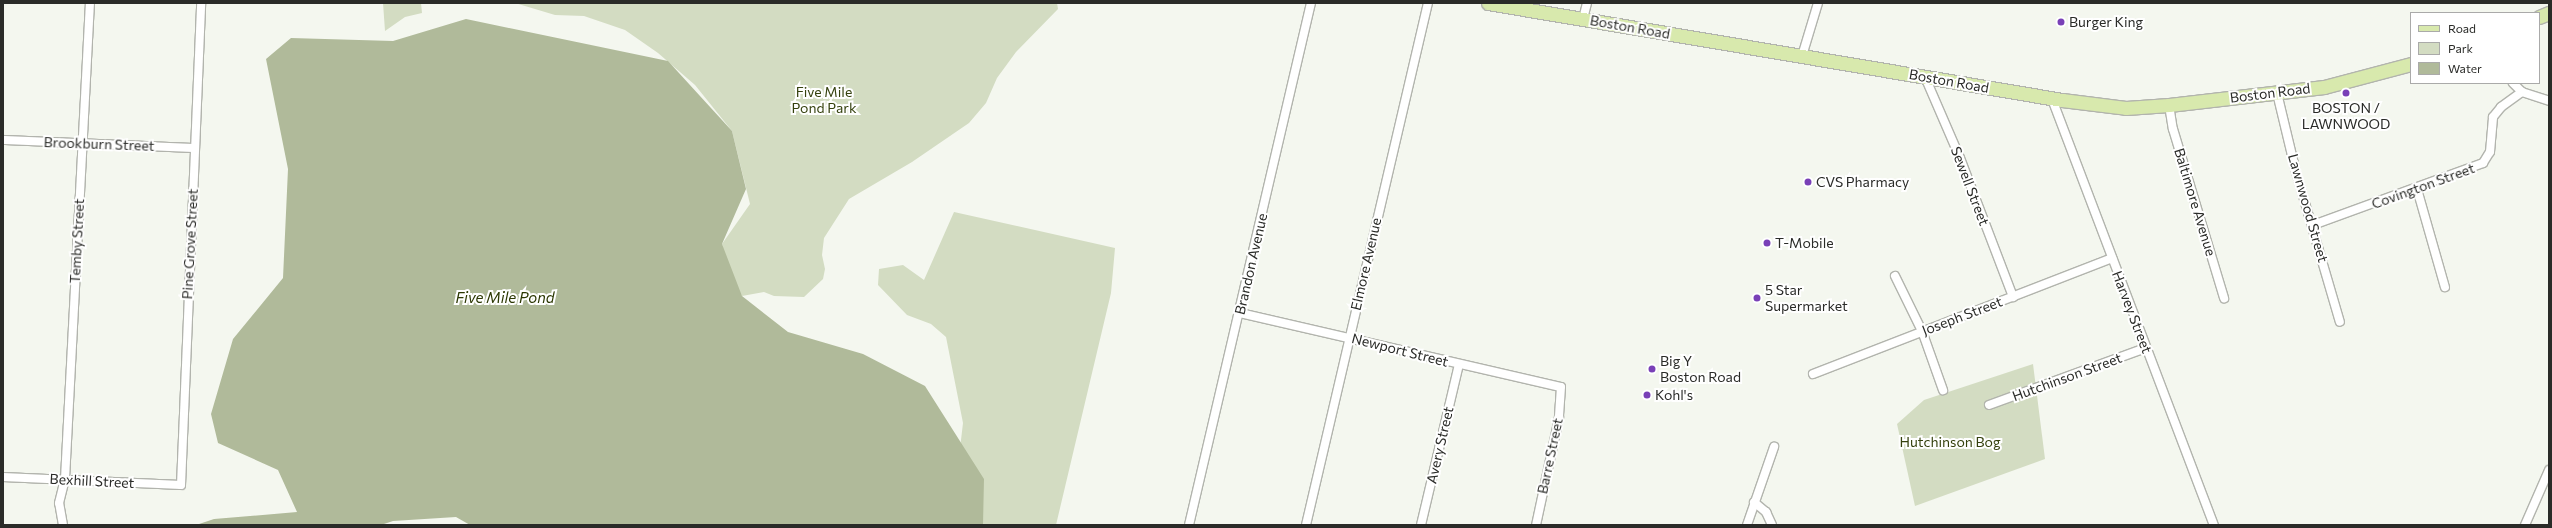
<!DOCTYPE html>
<html>
<head>
<meta charset="utf-8">
<style>
  body { margin:0 }
  #map { position:relative; width:2552px; height:528px; overflow:hidden; background:#f4f7ef; font-family:Commissioner,sans-serif }
  div>[style] { position:absolute }
  [style*='--x'] { left:calc(var(--x)*1px); top:calc(var(--y)*1px); width:calc(var(--w)*1px); rotate:calc(var(--a)*1deg) }
  .green>* { inset:0; background:#d3dcc2 }
  .water>* { inset:0; background:#b0ba9a }
  .roads { filter:drop-shadow(1px 0 #b2b4ad) drop-shadow(-1px 0 #b2b4ad) drop-shadow(0 1px #b2b4ad) drop-shadow(0 -1px #b2b4ad) }
  .street>* { height:8px; margin:-4px; padding:0 4px; transform-origin:4px; border-radius:4px; background:#fff }
  .primary>* { height:13px; margin:-6.5px; padding:0 6.5px; transform-origin:6.5px; border-radius:6.5px; background:#d8e9ad }
  .dots>* { width:11px; height:11px; translate:-50% -50%; box-sizing:border-box; border:2px solid #fff; border-radius:50% }
  span { translate:-50% -50%; white-space:nowrap; text-align:center; line-height:1.15; -webkit-text-stroke:4px #fff; paint-order:stroke }
  .poi-label { font-size:14px; color:#2a2b28 }
  .left { translate:0 -50%; text-align:left }
  .street-label { font-size:14px; color:#2a2b28 }
  .park-label { font-size:14px; color:#35410e }
  .water-label { font-size:15px; color:#2c3803; font-style:italic }
  .frame { position:absolute; inset:0; border:4px solid #2a2b28; pointer-events:none }
  .legend { position:absolute; left:2410px; top:12px; width:130px; height:72px; box-sizing:border-box; background:#fff; border:1px solid #aaaaa9; margin:0; padding:5px 7px; list-style:none; font-size:12px; color:#2a2b28 }
  .legend li { display:flex; align-items:center; gap:8px; height:20px }
  .legend b { width:20px; border:1px solid #aaaaa9 }
</style>
</head>
<body>
<div id="map">
  <div class="green">
    <div style="clip-path:polygon(383px 3px,421px 3px,422px 13px,405px 17px,385px 31px)"></div>
    <div style="clip-path:polygon(515px 3px,1057px 3px,1058px 9px,1016px 52px,997px 78px,986px 103px,969px 123px,912px 162px,849px 199px,824px 238px,822px 255px,825px 269px,823px 279px,804px 297px,774px 296px,764px 292px,742px 296px,729px 276px,722px 244px,750px 204px,732px 131px,695px 85px,658px 53px,625px 30px,584px 16px,555px 15px)"></div>
    <div style="clip-path:polygon(954px 212px,1115px 248px,1111px 293px,1056px 525px,951px 525px,963px 423px,946px 337px,931px 324px,907px 315px,878px 285px,879px 269px,903px 265px,924px 280px)"></div>
    <div style="clip-path:polygon(2033px 364px,2045px 459px,1915px 506px,1897px 424px,1924px 400px)"></div>
  </div>
  <div class="water">
    <div style="clip-path:polygon(466px 19px,668px 61px,732px 131px,746px 189px,722px 244px,742px 296px,788px 332px,863px 354px,925px 386px,984px 479px,983px 525px,470px 525px,456px 517px,393px 521px,381px 525px,196px 525px,214px 519px,297px 512px,278px 470px,218px 443px,211px 414px,233px 339px,283px 278px,288px 169px,266px 59px,291px 38px,393px 41px)"></div>
  </div>
  <div class="roads">
    <div class="street">
      <div style="--x:1583;--y:19;--w:16;--a:-76"></div>
      <div style="--x:1802;--y:56;--w:55;--a:-73.2"></div>
      <div style="--x:1925;--y:77;--w:88;--a:66.6"></div>
      <div style="--x:1960;--y:158;--w:149;--a:69.1"></div>
      <div style="--x:2522;--y:92;--w:28;--a:18"></div>
      <div style="--x:2277;--y:93;--w:81;--a:76.5"></div>
      <div style="--x:2296;--y:172;--w:156;--a:73.7"></div>
      <div style="--x:2052;--y:99;--w:456;--a:69.2"></div>
      <div style="--x:2169;--y:105;--w:24;--a:81"></div>
      <div style="--x:2173;--y:129;--w:177;--a:73.2"></div>
      <div style="--x:3;--y:140;--w:192;--a:2.4"></div>
      <div style="--x:2417;--y:189;--w:102;--a:74.1"></div>
      <div style="--x:2313;--y:225;--w:181;--a:-20"></div>
      <div style="--x:2483;--y:163;--w:13;--a:-58"></div>
      <div style="--x:2490;--y:152;--w:35;--a:-85"></div>
      <div style="--x:2493;--y:117;--w:13;--a:-51"></div>
      <div style="--x:2501;--y:107;--w:26;--a:-36"></div>
      <div style="--x:2522;--y:92;--w:13;--a:-135"></div>
      <div style="--x:1895;--y:276;--w:61;--a:63.9"></div>
      <div style="--x:1922;--y:331;--w:63;--a:70.4"></div>
      <div style="--x:1240;--y:313;--w:329;--a:13"></div>
      <div style="--x:1561;--y:387;--w:31;--a:94"></div>
      <div style="--x:1559;--y:418;--w:109;--a:102.1"></div>
      <div style="--x:1813;--y:374;--w:321;--a:-21.2"></div>
      <div style="--x:1989;--y:405;--w:167;--a:-20"></div>
      <div style="--x:3;--y:477;--w:178;--a:2.6"></div>
      <div style="--x:181;--y:485;--w:482;--a:-87.6"></div>
      <div style="--x:1754;--y:502;--w:16;--a:40"></div>
      <div style="--x:1766;--y:512;--w:14;--a:65"></div>
      <div style="--x:63;--y:525;--w:22;--a:-100"></div>
      <div style="--x:59;--y:503;--w:25;--a:-76"></div>
      <div style="--x:65;--y:479;--w:477;--a:-87"></div>
      <div style="--x:1189;--y:525;--w:536;--a:-76.85"></div>
      <div style="--x:1306;--y:525;--w:536;--a:-76.85"></div>
      <div style="--x:1421;--y:525;--w:165;--a:-76.7"></div>
      <div style="--x:1747;--y:525;--w:83;--a:-70.9"></div>
      <div style="--x:2525;--y:525;--w:60;--a:-66.4"></div>
    </div>
    <div class="primary">
      <div style="--x:1488;--y:3;--w:582;--a:9.59"></div>
      <div style="--x:2062;--y:100;--w:64;--a:7.1"></div>
      <div style="--x:2126;--y:108;--w:43;--a:-4"></div>
      <div style="--x:2169;--y:105;--w:156;--a:-6.6"></div>
      <div style="--x:2324;--y:87;--w:90;--a:-14.8"></div>
      <div style="--x:2539;--y:17;--w:11;--a:-22"></div>
    </div>
  </div>
  <div class="dots">
    <div style="left:2061px;top:22px;background:#7940b7"></div>
    <div style="left:2346px;top:93px;background:#7940b7"></div>
    <div style="left:1808px;top:182px;background:#7940b7"></div>
    <div style="left:1767px;top:243px;background:#7940b7"></div>
    <div style="left:1757px;top:298px;background:#7940b7"></div>
    <div style="left:1652px;top:369px;background:#7940b7"></div>
    <div style="left:1647px;top:395px;background:#7940b7"></div>
  </div>
  <div class="poi-label">
    <span class="left" style="left:2069px;top:22px">Burger King</span>
    <span style="left:2346px;top:116px">BOSTON /<br>LAWNWOOD</span>
    <span class="left" style="left:1816px;top:182px">CVS Pharmacy</span>
    <span class="left" style="left:1775px;top:243px">T-Mobile</span>
    <span class="left" style="left:1765px;top:298px">5 Star<br>Supermarket</span>
    <span class="left" style="left:1660px;top:369px">Big Y<br>Boston Road</span>
    <span class="left" style="left:1655px;top:395px">Kohl's</span>
  </div>
  <div class="street-label">
    <span style="left:1630px;top:27px;rotate:10deg">Boston Road</span>
    <span style="left:1949px;top:81px;rotate:10deg">Boston Road</span>
    <span style="left:2270px;top:93px;rotate:-7deg">Boston Road</span>
    <span style="left:99px;top:144px;rotate:2deg">Brookburn Street</span>
    <span style="left:1970px;top:186px;rotate:69deg">Sewell Street</span>
    <span style="left:2423px;top:186px;rotate:-20deg">Covington Street</span>
    <span style="left:2195px;top:202px;rotate:73deg">Baltimore Avenue</span>
    <span style="left:2308px;top:208px;rotate:74deg">Lawnwood Street</span>
    <span style="left:77px;top:241px;rotate:-87deg">Temby Street</span>
    <span style="left:190px;top:244px;rotate:-87deg">Pine Grove Street</span>
    <span style="left:1251px;top:264px;rotate:-77deg">Brandon Avenue</span>
    <span style="left:1366px;top:264px;rotate:-77deg">Elmore Avenue</span>
    <span style="left:2132px;top:312px;rotate:69deg">Harvey Street</span>
    <span style="left:1962px;top:316px;rotate:-21deg">Joseph Street</span>
    <span style="left:1400px;top:350px;rotate:14deg">Newport Street</span>
    <span style="left:2067px;top:377px;rotate:-20deg">Hutchinson Street</span>
    <span style="left:1440px;top:445px;rotate:-77deg">Avery Street</span>
    <span style="left:1550px;top:456px;rotate:-78deg">Barre Street</span>
    <span style="left:92px;top:481px;rotate:3deg">Bexhill Street</span>
  </div>
  <div class="park-label">
    <span style="left:824px;top:100px">Five Mile<br>Pond Park</span>
    <span style="left:1950px;top:442px">Hutchinson Bog</span>
  </div>
  <div class="water-label">
    <span style="left:505px;top:298px">Five Mile Pond</span>
  </div>
  <div class="frame"></div>
  <ul class="legend">
  <li><b style="height:5px;background:#d8e9ad"></b>Road</li>
  <li><b style="height:11px;background:#d3dcc2"></b>Park</li>
  <li><b style="height:11px;background:#b0ba9a"></b>Water</li>
  </ul>
</div>
</body>
</html>
